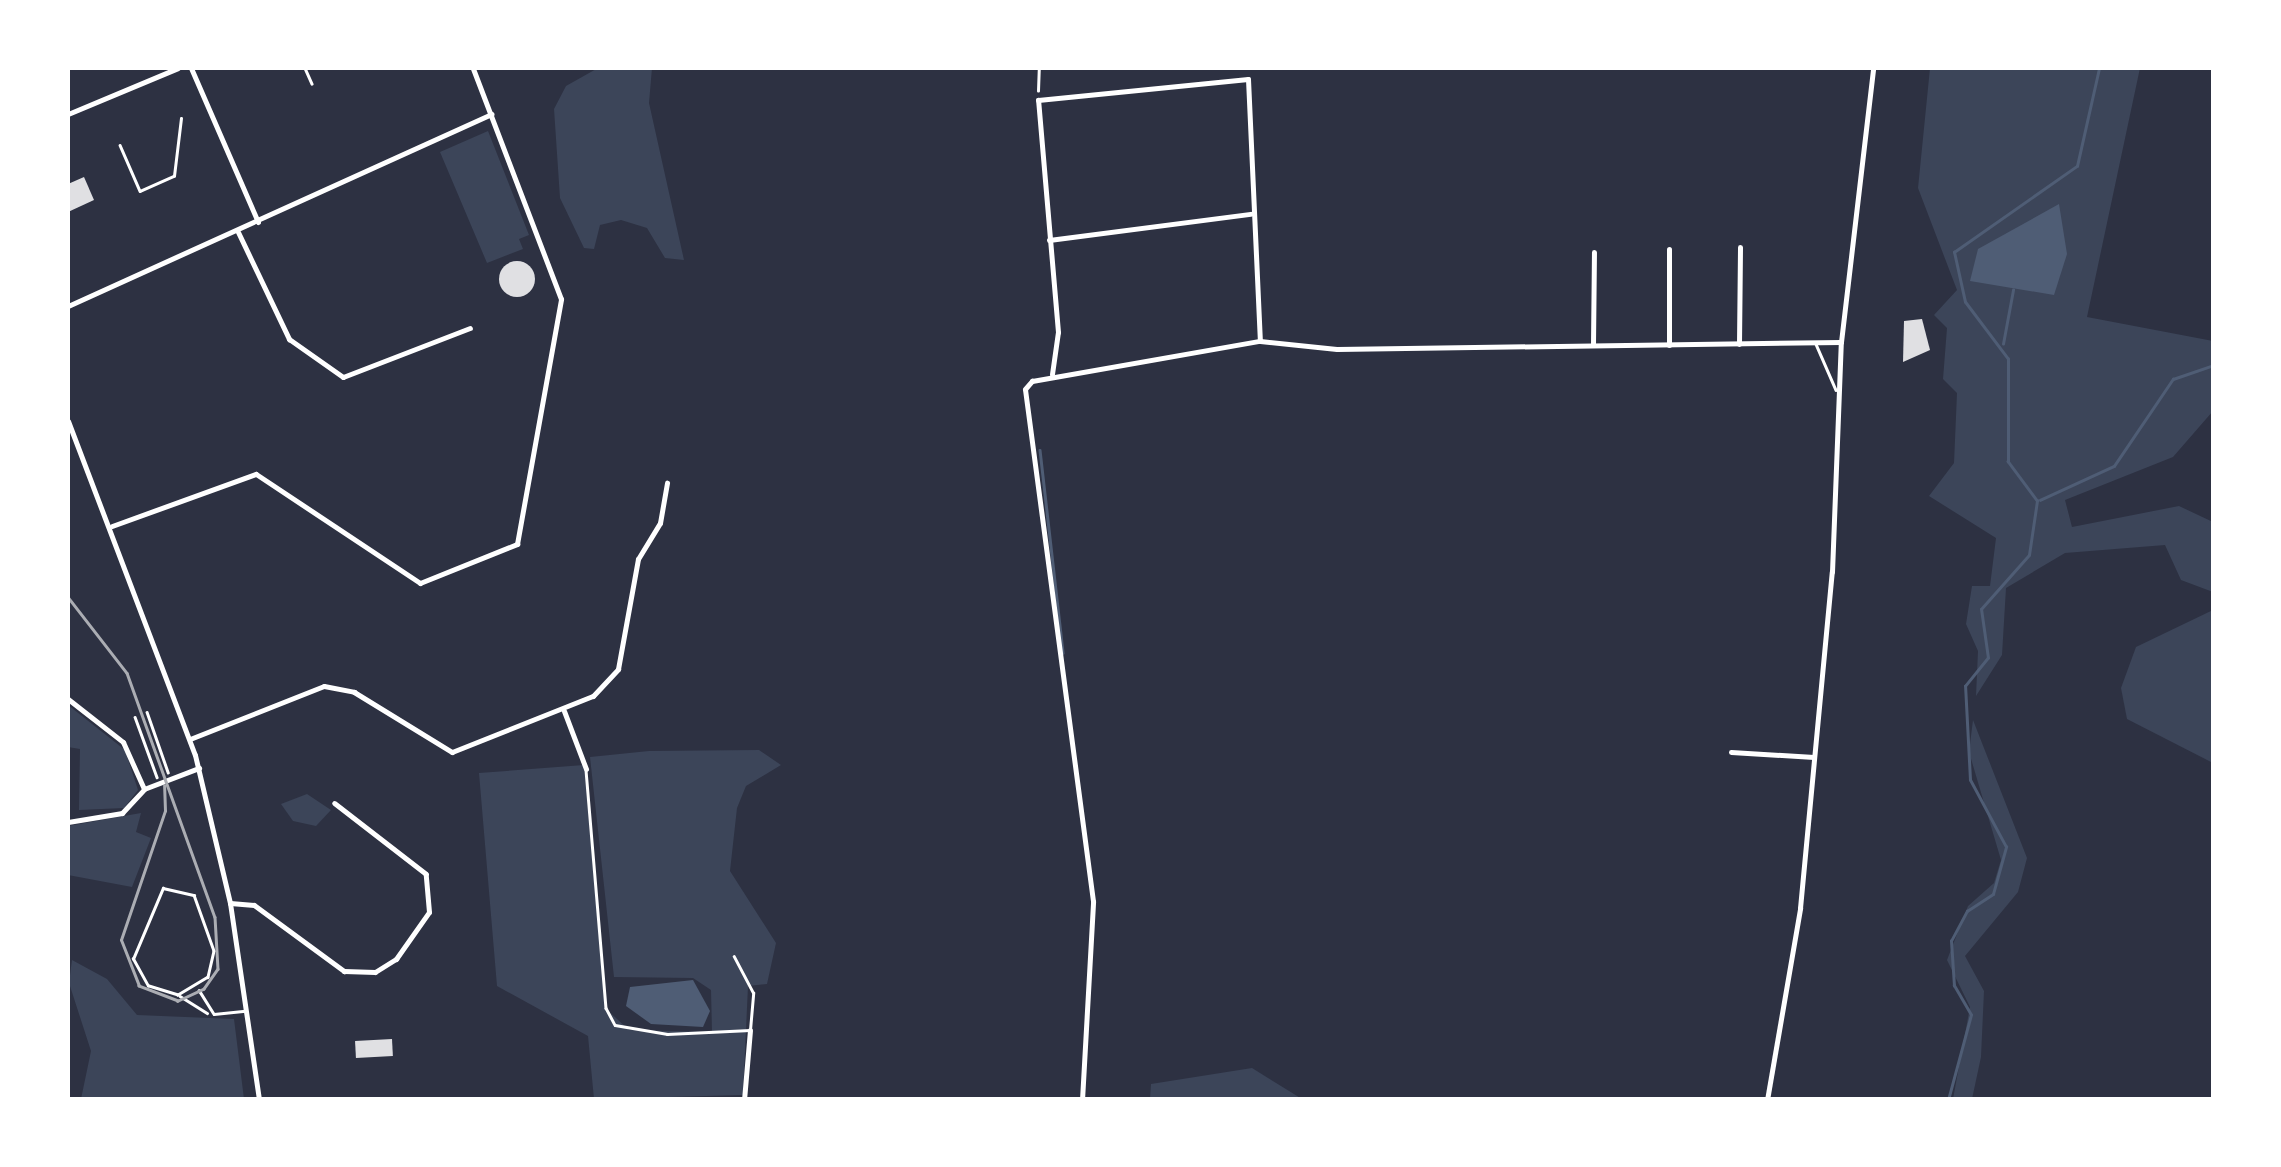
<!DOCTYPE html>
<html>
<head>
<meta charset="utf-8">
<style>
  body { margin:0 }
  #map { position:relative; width:2281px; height:1167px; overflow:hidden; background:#2d3142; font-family:"Space Grotesk",sans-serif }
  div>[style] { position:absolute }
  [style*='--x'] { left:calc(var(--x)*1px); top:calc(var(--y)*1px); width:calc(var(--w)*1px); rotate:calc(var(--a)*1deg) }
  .green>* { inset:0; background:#3c4559 }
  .water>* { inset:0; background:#4f5d75 }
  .stream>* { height:2.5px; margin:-1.25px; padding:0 1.25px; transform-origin:1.25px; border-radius:1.25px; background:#4f5d75 }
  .building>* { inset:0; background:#e0e0e3; transform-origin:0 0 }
  .round { border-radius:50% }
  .path>* { height:2.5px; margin:-1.25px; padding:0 1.25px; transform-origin:1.25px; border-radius:1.25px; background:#fff }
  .service>* { height:2.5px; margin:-1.25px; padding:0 1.25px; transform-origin:1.25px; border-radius:1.25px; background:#fff }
  .minor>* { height:5px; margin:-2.5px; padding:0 2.5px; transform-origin:2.5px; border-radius:2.5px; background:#fff }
  .tram>* { height:2.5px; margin:-1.25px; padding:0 1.25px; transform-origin:1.25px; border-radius:1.25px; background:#abadb3 }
  span { translate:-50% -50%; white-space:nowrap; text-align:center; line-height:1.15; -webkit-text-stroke:9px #fff; paint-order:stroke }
  .frame { position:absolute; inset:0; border:70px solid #fff; pointer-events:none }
</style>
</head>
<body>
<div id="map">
  <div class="green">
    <div style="clip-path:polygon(598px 68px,652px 68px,649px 103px,684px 260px,665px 258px,647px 228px,621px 220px,600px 225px,594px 249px,584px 248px,560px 198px,554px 109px,566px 86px)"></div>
    <div style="clip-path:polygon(1930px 68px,2140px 68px,2087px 317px,2213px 341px,2213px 411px,2173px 457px,2065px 500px,2072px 527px,2179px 506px,2213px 522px,2213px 592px,2181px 580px,2165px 545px,2065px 553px,2006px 588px,2002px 655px,1976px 696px,1978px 651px,1966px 624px,1972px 586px,1990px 586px,1996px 538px,1929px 496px,1954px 463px,1957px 393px,1943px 379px,1947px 328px,1934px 315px,1957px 290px,1918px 188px)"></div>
    <div style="clip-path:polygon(488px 131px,529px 235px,519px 239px,523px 249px,487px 263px,440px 152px)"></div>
    <div style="clip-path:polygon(2213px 610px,2213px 763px,2127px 719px,2121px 688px,2136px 647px)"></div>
    <div style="clip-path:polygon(68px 705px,125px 750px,138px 790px,124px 808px,79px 810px,80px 749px,68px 747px)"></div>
    <div style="clip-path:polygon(1973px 720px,2027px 858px,2018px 892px,1965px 956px,1984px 991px,1981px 1057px,1972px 1099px,1953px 1099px,1970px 1007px,1947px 960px,1968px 906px,1994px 883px,2001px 860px,1969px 752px)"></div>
    <div style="clip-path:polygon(649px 751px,759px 750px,781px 765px,746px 786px,737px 808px,730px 871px,776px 943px,767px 984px,748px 986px,743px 1095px,594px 1099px,588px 1036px,497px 986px,479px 773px,584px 765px,605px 1008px,629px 1030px,712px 1032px,711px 990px,693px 978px,614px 977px,590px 757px)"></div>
    <div style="clip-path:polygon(307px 794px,331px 810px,316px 826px,293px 821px,281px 804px)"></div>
    <div style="clip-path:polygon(141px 813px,136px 832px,151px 838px,132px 887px,68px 875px,68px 826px)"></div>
    <div style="clip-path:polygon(72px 960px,107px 979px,137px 1015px,234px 1019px,244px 1099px,81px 1099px,91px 1051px,69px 983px)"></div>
    <div style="clip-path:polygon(1252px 1068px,1302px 1099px,1150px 1099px,1151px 1084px)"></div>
  </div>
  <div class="water">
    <div style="clip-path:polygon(2059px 204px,2067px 254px,2054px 295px,1970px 281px,1978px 249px)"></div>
    <div style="clip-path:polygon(693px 980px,710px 1011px,703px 1027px,651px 1024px,626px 1006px,630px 987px)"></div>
  </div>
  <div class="stream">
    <div style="--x:2003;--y:344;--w:55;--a:-79.5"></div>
    <div style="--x:1040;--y:450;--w:204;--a:83.5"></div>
    <div style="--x:2040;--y:500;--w:81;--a:-24.7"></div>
    <div style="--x:2114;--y:466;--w:105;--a:-55.9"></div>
    <div style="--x:2173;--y:379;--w:43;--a:-18.9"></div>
    <div style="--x:1948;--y:1100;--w:88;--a:-74.9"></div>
    <div style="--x:1971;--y:1015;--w:34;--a:-120"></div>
    <div style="--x:1954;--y:986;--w:45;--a:-93.8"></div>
    <div style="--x:1951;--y:941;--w:34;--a:-62"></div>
    <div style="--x:1967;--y:911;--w:31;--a:-33"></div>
    <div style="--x:1993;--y:894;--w:49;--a:-74.5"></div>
    <div style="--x:2006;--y:847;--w:76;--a:-118.2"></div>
    <div style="--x:1970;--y:780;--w:94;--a:-93"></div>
    <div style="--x:1965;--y:686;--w:36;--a:-51"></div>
    <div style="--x:1988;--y:658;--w:49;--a:-98.1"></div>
    <div style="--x:1981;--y:609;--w:72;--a:-48.4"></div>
    <div style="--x:2029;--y:555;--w:55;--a:-81.6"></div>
    <div style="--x:2037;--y:501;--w:49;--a:-126.6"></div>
    <div style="--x:2008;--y:462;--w:103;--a:-90"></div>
    <div style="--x:2008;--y:359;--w:71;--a:-127"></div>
    <div style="--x:1965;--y:302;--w:51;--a:-102.4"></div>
    <div style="--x:1954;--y:252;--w:150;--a:-35"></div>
    <div style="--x:2077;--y:166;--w:100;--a:-77.3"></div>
  </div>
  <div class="building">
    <div style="clip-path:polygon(84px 177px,94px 200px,68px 212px,68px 184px)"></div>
    <div class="round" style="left:499px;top:261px;width:36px;height:36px"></div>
    <div style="clip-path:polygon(1922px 319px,1930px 350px,1903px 362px,1904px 321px)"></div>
    <div style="left:392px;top:1039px;width:17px;height:37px;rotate:87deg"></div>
  </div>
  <div class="path">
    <div style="--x:1038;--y:91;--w:23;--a:-88"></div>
    <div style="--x:120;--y:145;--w:50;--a:66.5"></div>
    <div style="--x:140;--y:191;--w:37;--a:-24"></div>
    <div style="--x:174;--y:176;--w:58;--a:-83.1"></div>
    <div style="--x:147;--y:712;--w:64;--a:70.7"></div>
    <div style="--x:135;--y:717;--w:64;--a:69.9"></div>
  </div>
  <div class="service">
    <div style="--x:305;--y:68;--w:17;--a:66"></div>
    <div style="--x:1816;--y:344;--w:50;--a:66.5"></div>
    <div style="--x:586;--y:770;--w:239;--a:85.2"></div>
    <div style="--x:606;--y:1008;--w:19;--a:62"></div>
    <div style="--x:615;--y:1025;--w:53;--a:9.8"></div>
    <div style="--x:667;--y:1034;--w:83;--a:-2.8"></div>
    <div style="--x:750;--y:1030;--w:37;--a:-85"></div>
    <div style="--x:753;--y:993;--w:41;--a:-117.8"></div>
    <div style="--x:163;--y:888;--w:32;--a:13"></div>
    <div style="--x:194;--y:895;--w:59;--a:70.3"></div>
    <div style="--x:214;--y:951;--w:27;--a:103"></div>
    <div style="--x:208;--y:977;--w:35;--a:149"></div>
    <div style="--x:178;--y:995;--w:31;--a:-163"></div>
    <div style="--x:148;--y:986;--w:31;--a:-119"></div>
    <div style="--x:133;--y:959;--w:77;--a:-67.1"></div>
    <div style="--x:199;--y:990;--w:28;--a:58"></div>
    <div style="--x:214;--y:1014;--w:31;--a:-6"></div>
    <div style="--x:180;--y:996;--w:32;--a:32"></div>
  </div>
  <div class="minor">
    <div style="--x:191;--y:68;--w:168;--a:66.5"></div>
    <div style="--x:68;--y:114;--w:119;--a:-22.7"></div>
    <div style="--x:238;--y:232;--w:119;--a:64.5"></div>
    <div style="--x:289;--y:339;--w:66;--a:35.1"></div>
    <div style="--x:343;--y:377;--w:136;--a:-21.1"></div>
    <div style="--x:1049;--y:240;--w:203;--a:-7.4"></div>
    <div style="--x:68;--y:306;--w:465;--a:-24.4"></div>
    <div style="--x:1739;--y:344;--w:97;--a:-89.4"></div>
    <div style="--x:1593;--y:345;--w:93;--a:-89.4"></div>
    <div style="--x:1669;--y:345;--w:96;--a:-90"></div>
    <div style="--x:1052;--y:374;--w:42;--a:-81.9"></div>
    <div style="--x:1058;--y:332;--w:233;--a:-94.9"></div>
    <div style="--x:1038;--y:100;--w:211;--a:-5.7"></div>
    <div style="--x:1248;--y:79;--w:262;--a:87.4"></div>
    <div style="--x:68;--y:421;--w:357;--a:69.2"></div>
    <div style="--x:195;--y:755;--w:152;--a:76.7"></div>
    <div style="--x:230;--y:903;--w:199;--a:81.6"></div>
    <div style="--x:112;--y:526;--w:153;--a:-19.9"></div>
    <div style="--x:256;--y:474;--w:197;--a:33.6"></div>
    <div style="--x:420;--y:583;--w:105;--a:-21.9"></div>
    <div style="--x:517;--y:544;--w:249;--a:-79.8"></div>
    <div style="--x:561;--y:299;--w:247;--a:-110.9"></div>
    <div style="--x:68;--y:699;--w:70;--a:38"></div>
    <div style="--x:123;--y:742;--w:51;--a:65.9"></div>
    <div style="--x:564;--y:711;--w:62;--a:69.2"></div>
    <div style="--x:190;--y:739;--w:144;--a:-21.6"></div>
    <div style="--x:324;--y:686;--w:31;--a:11"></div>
    <div style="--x:354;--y:692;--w:115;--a:31.5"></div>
    <div style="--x:452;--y:752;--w:152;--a:-21.7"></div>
    <div style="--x:593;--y:696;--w:37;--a:-47"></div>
    <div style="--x:618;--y:669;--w:112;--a:-79.7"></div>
    <div style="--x:638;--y:559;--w:42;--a:-58.6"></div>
    <div style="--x:660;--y:523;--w:41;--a:-80.1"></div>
    <div style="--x:1731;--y:752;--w:83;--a:3.4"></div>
    <div style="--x:68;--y:822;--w:55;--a:-9.5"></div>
    <div style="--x:122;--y:813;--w:33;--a:-47"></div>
    <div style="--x:144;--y:789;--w:59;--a:-20.9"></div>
    <div style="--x:230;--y:903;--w:24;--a:5"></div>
    <div style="--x:254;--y:905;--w:112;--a:36.3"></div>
    <div style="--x:344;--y:971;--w:31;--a:2"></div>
    <div style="--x:375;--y:972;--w:25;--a:-32"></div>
    <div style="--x:396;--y:959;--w:57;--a:-54.9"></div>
    <div style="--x:429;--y:912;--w:38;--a:-95"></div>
    <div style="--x:426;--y:874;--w:116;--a:-142.3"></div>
    <div style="--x:744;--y:1100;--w:70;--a:-85.1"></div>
    <div style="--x:1082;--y:1100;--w:199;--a:-86.8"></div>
    <div style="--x:1093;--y:901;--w:516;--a:-97.57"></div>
    <div style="--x:1025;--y:389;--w:11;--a:-49"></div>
    <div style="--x:1032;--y:381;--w:231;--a:-10"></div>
    <div style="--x:1260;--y:341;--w:77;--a:5.9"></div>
    <div style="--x:1337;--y:349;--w:504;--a:-0.8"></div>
    <div style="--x:1767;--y:1100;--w:195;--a:-80.2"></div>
    <div style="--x:1800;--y:908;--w:338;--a:-84.6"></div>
    <div style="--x:1832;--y:572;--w:230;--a:-87.8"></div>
    <div style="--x:1841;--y:342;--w:276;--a:-83.3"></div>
  </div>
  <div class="tram">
    <div style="--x:68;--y:597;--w:96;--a:52.2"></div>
    <div style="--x:127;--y:673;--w:259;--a:70.2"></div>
    <div style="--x:215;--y:917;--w:52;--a:86.7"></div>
    <div style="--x:218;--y:969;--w:24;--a:125"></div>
    <div style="--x:204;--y:989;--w:29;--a:155"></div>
    <div style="--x:178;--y:1001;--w:42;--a:-159"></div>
    <div style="--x:139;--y:986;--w:49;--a:-111.4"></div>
    <div style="--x:121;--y:940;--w:136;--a:-71.2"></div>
    <div style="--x:165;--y:811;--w:25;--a:-92"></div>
  </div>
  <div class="frame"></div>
</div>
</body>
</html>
